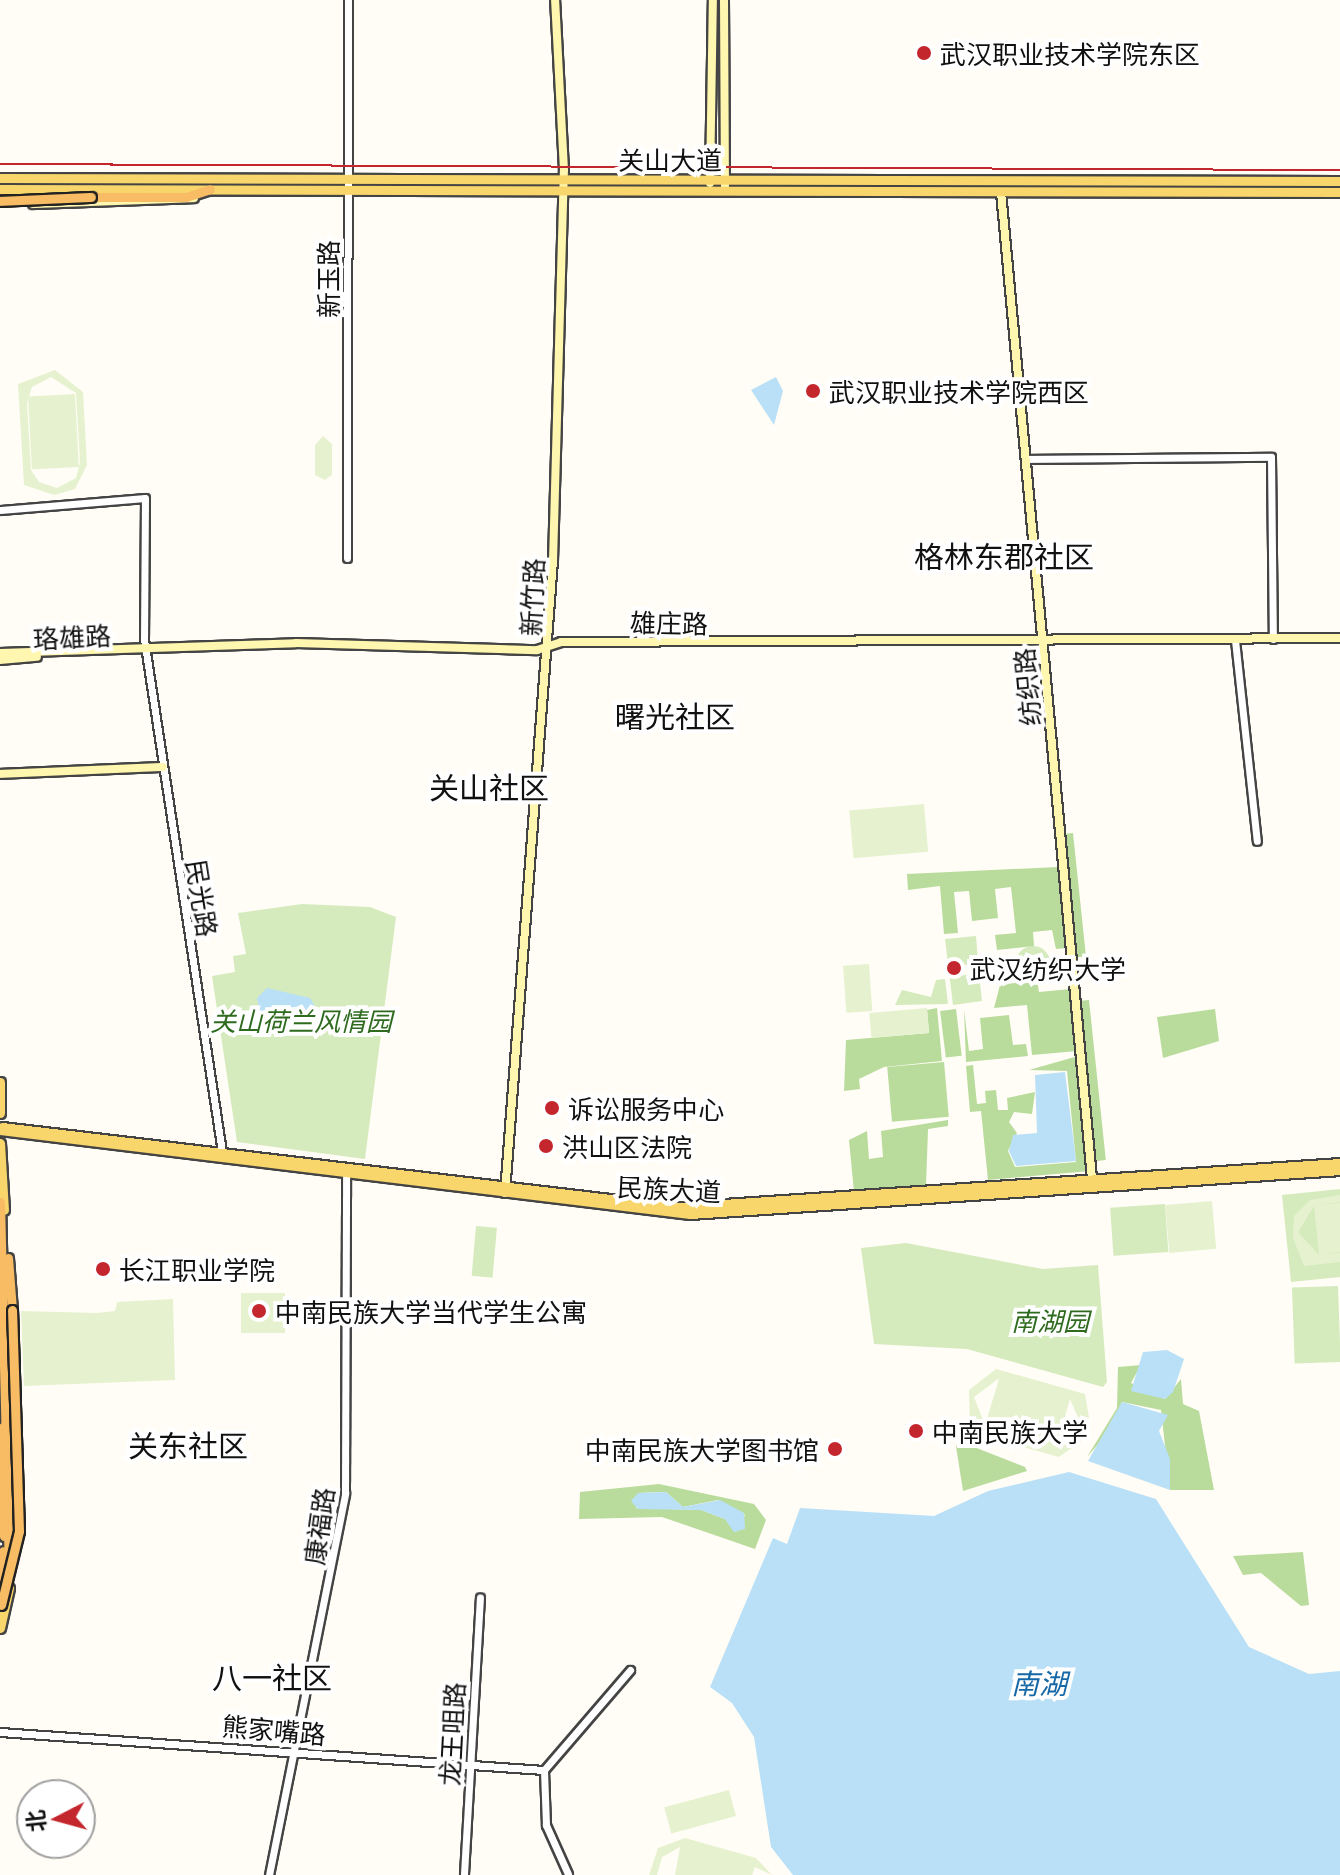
<!DOCTYPE html>
<html>
<head>
<meta charset="utf-8">
<style>
  body { margin:0 }
  #map { position:relative; width:1340px; height:1875px; overflow:hidden; background:#fffdf5; font-family:Georgia,"Noto Sans SC",serif }
  div>[style] { position:absolute }
  [style*='--x'] { left:calc(var(--x)*1px); top:calc(var(--y)*1px); width:calc(var(--w)*1px); rotate:calc(var(--a)*1deg) }
  .green>* { inset:0; background:#d5ebbd; transform-origin:0 0 }
  .round { border-radius:50% }
  .forest>* { inset:0; background:#b9dc9c; transform-origin:0 0 }
  .pitch>* { inset:0; background:#e6f2cf; transform-origin:0 0 }
  .water>* { inset:0; background:#b9e0f7 }
  .roads { filter:drop-shadow(2px 0 #444) drop-shadow(-2px 0 #444) drop-shadow(0 2px #444) drop-shadow(0 -2px #444) }
  .tertiary>* { height:7px; margin:-3.5px; padding:0 3.5px; transform-origin:3.5px; border-radius:3.5px; background:#fff }
  .secondary>* { height:8px; margin:-4px; padding:0 4px; transform-origin:4px; border-radius:4px; background:#fff6b0 }
  .primary>* { height:9px; margin:-4.5px; padding:0 4.5px; transform-origin:4.5px; border-radius:4.5px; background:#f9d66b }
  .trunk>* { height:9px; margin:-4.5px; padding:0 4.5px; transform-origin:4.5px; border-radius:4.5px; background:#f7bc64 }
  .tram>* { height:2px; margin:-1px; padding:0 1px; transform-origin:1px; border-radius:1px; background:#c4262e }
  .bridges { filter:drop-shadow(2px 0 #222) drop-shadow(-2px 0 #222) drop-shadow(0 2px #222) drop-shadow(0 -2px #222) }
  .trunk-bridge>* { height:9px; margin:-4.5px; padding:0 4.5px; transform-origin:4.5px; border-radius:4.5px; background:#f7bc64 }
  .dots>* { width:22px; height:22px; translate:-50% -50%; box-sizing:border-box; border:4px solid #fff; border-radius:50% }
  span { translate:-50% -50%; white-space:nowrap; text-align:center; line-height:1.15; -webkit-text-stroke:8px #fff; paint-order:stroke }
  .poi-label { font-size:26px; color:#111 }
  .left { translate:0 -50%; text-align:left }
  .right { translate:-100% -50%; text-align:right }
  .street-label { font-size:26px; color:#111 }
  .park-label { font-size:26px; color:#2f6b1f; font-style:italic }
  .water-label { font-size:28px; color:#1768a6; font-style:italic }
  .quarter-label { font-size:30px; color:#111 }
  .north { position:absolute; left:16px; top:1779px; width:80px; height:80px; box-sizing:border-box; background:#fff; border:2px solid #a0a0a0; border-radius:50%; rotate:264deg; font-size:22px; font-weight:700; line-height:32px; text-align:center; color:#111 }
  .north::after { content:''; display:block; margin:auto; width:28px; height:36px; background:#c4262e; clip-path:polygon(50% 0,100% 100%,50% 72%,0 100%) }
</style>
</head>
<body>
<div id="map">
  <div class="green">
    <div style="clip-path:polygon(302px 904px,370px 907px,396px 917px,365px 1159px,237px 1142px,212px 976px,235px 972px,233px 956px,246px 954px,238px 913px)"></div>
    <div style="clip-path:polygon(976px 936px,978px 962px,952px 968px,953px 976px,979px 974px,982px 1001px,953px 1005px,945px 939px)"></div>
    <div class="round" style="left:1016px;top:946px;width:34px;height:34px"></div>
    <div style="clip-path:polygon(945px 979px,948px 1004px,895px 1005px,902px 990px,931px 997px,936px 980px)"></div>
    <div style="clip-path:polygon(1340px 1189px,1340px 1277px,1291px 1282px,1282px 1195px)"></div>
    <div style="left:1165px;top:1204px;width:48px;height:55px;rotate:86deg"></div>
    <div style="left:476px;top:1226px;width:21px;height:50px;rotate:5deg"></div>
    <div style="clip-path:polygon(906px 1243px,1043px 1269px,1098px 1265px,1107px 1382px,1103px 1387px,967px 1349px,874px 1344px,861px 1248px)"></div>
    <div style="left:1338px;top:1286px;width:76px;height:46px;rotate:88deg"></div>
  </div>
  <div class="forest">
    <div style="left:1073px;top:833px;width:124px;height:13px;rotate:84deg"></div>
    <div style="clip-path:polygon(1058px 867px,1067px 948px,1056px 949px,1052px 930px,1033px 932px,1034px 946px,997px 950px,995px 935px,1016px 933px,1011px 887px,995px 889px,998px 918px,972px 921px,969px 891px,954px 892px,958px 933px,944px 934px,940px 886px,908px 890px,907px 874px)"></div>
    <div style="clip-path:polygon(1037px 980px,1039px 992px,1071px 989px,1077px 1051px,1032px 1055px,1027px 1005px,994px 1008px,1000px 985px)"></div>
    <div style="left:1089px;top:1000px;width:161px;height:13px;rotate:84deg"></div>
    <div style="clip-path:polygon(937px 1008px,942px 1061px,884px 1067px,859px 1079px,860px 1089px,844px 1091px,846px 1040px,929px 1033px,927px 1010px)"></div>
    <div style="left:956px;top:1009px;width:47px;height:16px;rotate:83deg"></div>
    <div style="clip-path:polygon(964px 1009px,969px 1051px,983px 1049px,980px 1018px,1009px 1015px,1013px 1045px,1026px 1044px,1028px 1056px,966px 1062px)"></div>
    <div style="clip-path:polygon(1215px 1009px,1219px 1041px,1163px 1058px,1157px 1017px)"></div>
    <div style="clip-path:polygon(1078px 1056px,1090px 1171px,988px 1180px,981px 1111px,970px 1112px,966px 1066px,973px 1065px,977px 1104px,986px 1103px,985px 1091px,996px 1090px,998px 1110px,1008px 1110px,1007px 1098px,1035px 1092px,1032px 1114px,1014px 1112px,1009px 1122px,1017px 1133px,1008px 1151px,1015px 1167px,1076px 1162px,1067px 1071px,1029px 1070px)"></div>
    <div style="left:944px;top:1062px;width:55px;height:57px;rotate:85deg"></div>
    <div style="clip-path:polygon(948px 1120px,948px 1126px,928px 1129px,926px 1186px,854px 1192px,849px 1140px,867px 1131px,869px 1159px,883px 1157px,881px 1131px)"></div>
    <div style="clip-path:polygon(1141px 1365px,1131px 1383px,1165px 1399px,1181px 1379px,1183px 1404px,1199px 1411px,1214px 1490px,1170px 1490px,1161px 1410px,1122px 1402px,1108px 1433px,1087px 1457px,1117px 1408px,1118px 1367px)"></div>
    <div style="clip-path:polygon(964px 1443px,1025px 1467px,1027px 1471px,963px 1491px,956px 1446px)"></div>
    <div style="clip-path:polygon(evenodd,659px 1484px,754px 1504px,766px 1520px,755px 1549px,662px 1517px,579px 1519px,580px 1492px,659px 1484px,666px 1492px,683px 1507px,718px 1500px,745px 1515px,736px 1532px,725px 1519px,701px 1510px,636px 1508px,638px 1493px,666px 1492px)"></div>
    <div style="clip-path:polygon(1303px 1552px,1309px 1605px,1301px 1606px,1261px 1573px,1243px 1575px,1233px 1556px)"></div>
  </div>
  <div class="pitch">
    <div style="clip-path:polygon(evenodd,55px 370px,83px 392px,87px 465px,75px 489px,54px 495px,24px 485px,18px 384px,55px 370px,51px 377px,76px 393px,80px 462px,76px 478px,57px 488px,39px 482px,31px 470px,27px 403px,32px 387px,51px 377px)"></div>
    <div style="left:75px;top:394px;width:73px;height:47px;rotate:87deg"></div>
    <div style="clip-path:polygon(323px 436px,332px 444px,332px 475px,325px 480px,315px 475px,315px 445px)"></div>
    <div style="left:924px;top:804px;width:48px;height:75px;rotate:85deg"></div>
    <div style="left:869px;top:964px;width:47px;height:26px;rotate:86deg"></div>
    <div style="left:927px;top:1008px;width:25px;height:58px;rotate:85deg"></div>
    <div style="clip-path:polygon(evenodd,1340px 1195px,1340px 1202px,1319px 1205px,1340px 1203px,1340px 1252px,1321px 1254px,1340px 1253px,1340px 1262px,1304px 1266px,1293px 1238px,1294px 1216px,1310px 1200px,1340px 1195px,1314px 1206px,1319px 1254px,1319px 1255px,1298px 1232px,1314px 1206px)"></div>
    <div style="left:1212px;top:1201px;width:48px;height:47px;rotate:85deg"></div>
    <div style="left:241px;top:1293px;width:44px;height:40px"></div>
    <div style="clip-path:polygon(173px 1299px,175px 1380px,24px 1386px,21px 1311px,97px 1313px,115px 1311px,117px 1302px)"></div>
    <div style="clip-path:polygon(evenodd,996px 1369px,1085px 1394px,1090px 1423px,1084px 1439px,1059px 1457px,970px 1432px,969px 1390px,996px 1369px,998px 1379px,999px 1379px,985px 1425px,974px 1397px,998px 1379px,996px 1369px,1070px 1399px,1082px 1427px,1058px 1446px,1057px 1445px,1070px 1399px)"></div>
    <div style="left:729px;top:1790px;width:27px;height:67px;rotate:75deg"></div>
    <div style="clip-path:polygon(685px 1838px,756px 1858px,772px 1875px,755px 1867px,752px 1875px,675px 1875px,680px 1847px,662px 1857px,657px 1875px,649px 1875px,658px 1848px)"></div>
  </div>
  <div class="water">
    <div style="clip-path:polygon(776px 377px,783px 391px,774px 425px,751px 390px)"></div>
    <div style="clip-path:polygon(267px 988px,310px 998px,316px 1008px,304px 1012px,307px 1031px,279px 1032px,260px 1013px,257px 998px)"></div>
    <div style="clip-path:polygon(1065px 1072px,1076px 1161px,1016px 1166px,1009px 1151px,1013px 1135px,1037px 1133px,1035px 1075px)"></div>
    <div style="clip-path:polygon(1167px 1350px,1184px 1359px,1173px 1392px,1165px 1399px,1131px 1391px,1143px 1352px)"></div>
    <div style="clip-path:polygon(1122px 1402px,1168px 1415px,1159px 1431px,1170px 1459px,1170px 1490px,1088px 1461px)"></div>
    <div style="clip-path:polygon(1069px 1472px,1156px 1499px,1249px 1647px,1309px 1674px,1340px 1671px,1340px 1875px,793px 1875px,771px 1847px,754px 1737px,732px 1703px,710px 1687px,773px 1538px,787px 1544px,800px 1508px,934px 1516px,988px 1491px)"></div>
    <div style="clip-path:polygon(666px 1492px,683px 1507px,720px 1500px,744px 1513px,745px 1529px,734px 1532px,725px 1519px,701px 1510px,638px 1509px,631px 1501px,638px 1493px)"></div>
  </div>
  <div class="roads">
    <div class="tertiary">
      <div style="--x:1025;--y:459;--w:246;--a:-0.5"></div>
      <div style="--x:1271;--y:457;--w:182;--a:89.4"></div>
      <div style="--x:0;--y:510;--w:145;--a:-4.7"></div>
      <div style="--x:145;--y:498;--w:141;--a:90.4"></div>
      <div style="--x:144;--y:639;--w:519;--a:81.35"></div>
      <div style="--x:347;--y:558;--w:558;--a:-89.9"></div>
      <div style="--x:1235;--y:640;--w:202;--a:83.8"></div>
      <div style="--x:0;--y:1732;--w:545;--a:4"></div>
      <div style="--x:464;--y:1874;--w:277;--a:-86.7"></div>
      <div style="--x:568;--y:1874;--w:54;--a:-114.2"></div>
      <div style="--x:546;--y:1825;--w:55;--a:-92.1"></div>
      <div style="--x:544;--y:1770;--w:132;--a:-49.3"></div>
      <div style="--x:269;--y:1875;--w:389;--a:-78.7"></div>
      <div style="--x:345;--y:1493;--w:318;--a:-89.8"></div>
    </div>
    <div class="secondary">
      <div style="--x:724;--y:0;--w:186;--a:89.7"></div>
      <div style="--x:710;--y:183;--w:183;--a:-89.1"></div>
      <div style="--x:1001;--y:192;--w:990;--a:84.73"></div>
      <div style="--x:33;--y:204;--w:161;--a:-2.1"></div>
      <div style="--x:0;--y:653;--w:296;--a:-1.9"></div>
      <div style="--x:296;--y:643;--w:241;--a:1.7"></div>
      <div style="--x:537;--y:650;--w:25;--a:-18"></div>
      <div style="--x:561;--y:642;--w:779;--a:-0.29"></div>
      <div style="--x:0;--y:660;--w:37;--a:-5"></div>
      <div style="--x:0;--y:774;--w:163;--a:-2.5"></div>
      <div style="--x:505;--y:1193;--w:634;--a:-85.66"></div>
      <div style="--x:553;--y:561;--w:391;--a:-88.4"></div>
      <div style="--x:564;--y:170;--w:170;--a:-93"></div>
    </div>
    <div class="primary">
      <div style="--x:0;--y:178;--w:1340;--a:0.13"></div>
      <div style="--x:0;--y:189;--w:1340;--a:0.13"></div>
      <div style="--x:0;--y:1082;--w:31;--a:90"></div>
      <div style="--x:2;--y:1127;--w:681;--a:6.75"></div>
      <div style="--x:678;--y:1207;--w:663;--a:-3.8"></div>
      <div style="--x:0;--y:1130;--w:695;--a:6.94"></div>
      <div style="--x:690;--y:1214;--w:651;--a:-3.87"></div>
      <div style="--x:0;--y:1143;--w:67;--a:86.6"></div>
      <div style="--x:0;--y:1628;--w:41;--a:-77.3"></div>
    </div>
    <div class="trunk">
      <div style="--x:91;--y:197;--w:95;--a:0"></div>
      <div style="--x:186;--y:197;--w:25;--a:-18"></div>
      <div style="--x:0;--y:1202;--w:361;--a:88.6"></div>
      <div style="--x:8;--y:1258;--w:52;--a:85.6"></div>
      <div style="--x:3;--y:1427;--w:109;--a:89.5"></div>
      <div style="--x:0;--y:1580;--w:29;--a:-84"></div>
    </div>
  </div>
  <div class="tram">
    <div style="--x:0;--y:164;--w:1340;--a:0.26"></div>
  </div>
  <div class="bridges">
    <div class="trunk-bridge">
      <div style="--x:0;--y:201;--w:91;--a:-2.5"></div>
      <div style="--x:1;--y:1605;--w:76;--a:-76.3"></div>
      <div style="--x:19;--y:1531;--w:221;--a:-91.8"></div>
    </div>
  </div>
  <div class="dots">
    <div style="left:924px;top:53px;background:#c4262e"></div>
    <div style="left:813px;top:391px;background:#c4262e"></div>
    <div style="left:954px;top:968px;background:#c4262e"></div>
    <div style="left:552px;top:1108px;background:#c4262e"></div>
    <div style="left:546px;top:1146px;background:#c4262e"></div>
    <div style="left:103px;top:1269px;background:#c4262e"></div>
    <div style="left:259px;top:1311px;background:#c4262e"></div>
    <div style="left:916px;top:1431px;background:#c4262e"></div>
    <div style="left:835px;top:1449px;background:#c4262e"></div>
  </div>
  <div class="poi-label">
    <span class="left" style="left:940px;top:53px">武汉职业技术学院东区</span>
    <span class="left" style="left:829px;top:391px">武汉职业技术学院西区</span>
    <span class="left" style="left:970px;top:968px">武汉纺织大学</span>
    <span class="left" style="left:568px;top:1108px">诉讼服务中心</span>
    <span class="left" style="left:562px;top:1146px">洪山区法院</span>
    <span class="left" style="left:119px;top:1269px">长江职业学院</span>
    <span class="left" style="left:275px;top:1311px">中南民族大学当代学生公寓</span>
    <span class="left" style="left:932px;top:1431px">中南民族大学</span>
    <span class="right" style="left:819px;top:1449px">中南民族大学图书馆</span>
  </div>
  <div class="street-label">
    <span style="left:670px;top:159px">关山大道</span>
    <span style="left:327px;top:279px;rotate:-90deg">新玉路</span>
    <span style="left:531px;top:597px;rotate:-87deg">新竹路</span>
    <span style="left:669px;top:622px;rotate:1deg">雄庄路</span>
    <span style="left:72px;top:636px;rotate:-3deg">珞雄路</span>
    <span style="left:1026px;top:687px;rotate:-95deg">纺织路</span>
    <span style="left:203px;top:898px;rotate:81deg">民光路</span>
    <span style="left:669px;top:1188px;rotate:3deg">民族大道</span>
    <span style="left:318px;top:1526px;rotate:-82deg">康福路</span>
    <span style="left:274px;top:1729px;rotate:5deg">熊家嘴路</span>
    <span style="left:451px;top:1734px;rotate:-87deg">龙王咀路</span>
  </div>
  <div class="park-label">
    <span style="left:301px;top:1020px">关山荷兰风情园</span>
    <span style="left:1050px;top:1320px">南湖园</span>
  </div>
  <div class="water-label">
    <span style="left:1039px;top:1682px">南湖</span>
  </div>
  <div class="quarter-label">
    <span style="left:1004px;top:555px">格林东郡社区</span>
    <span style="left:675px;top:715px">曙光社区</span>
    <span style="left:489px;top:786px">关山社区</span>
    <span style="left:188px;top:1444px">关东社区</span>
    <span style="left:272px;top:1676px">八一社区</span>
  </div>
  <div class="north">北</div>
</div>
</body>
</html>
